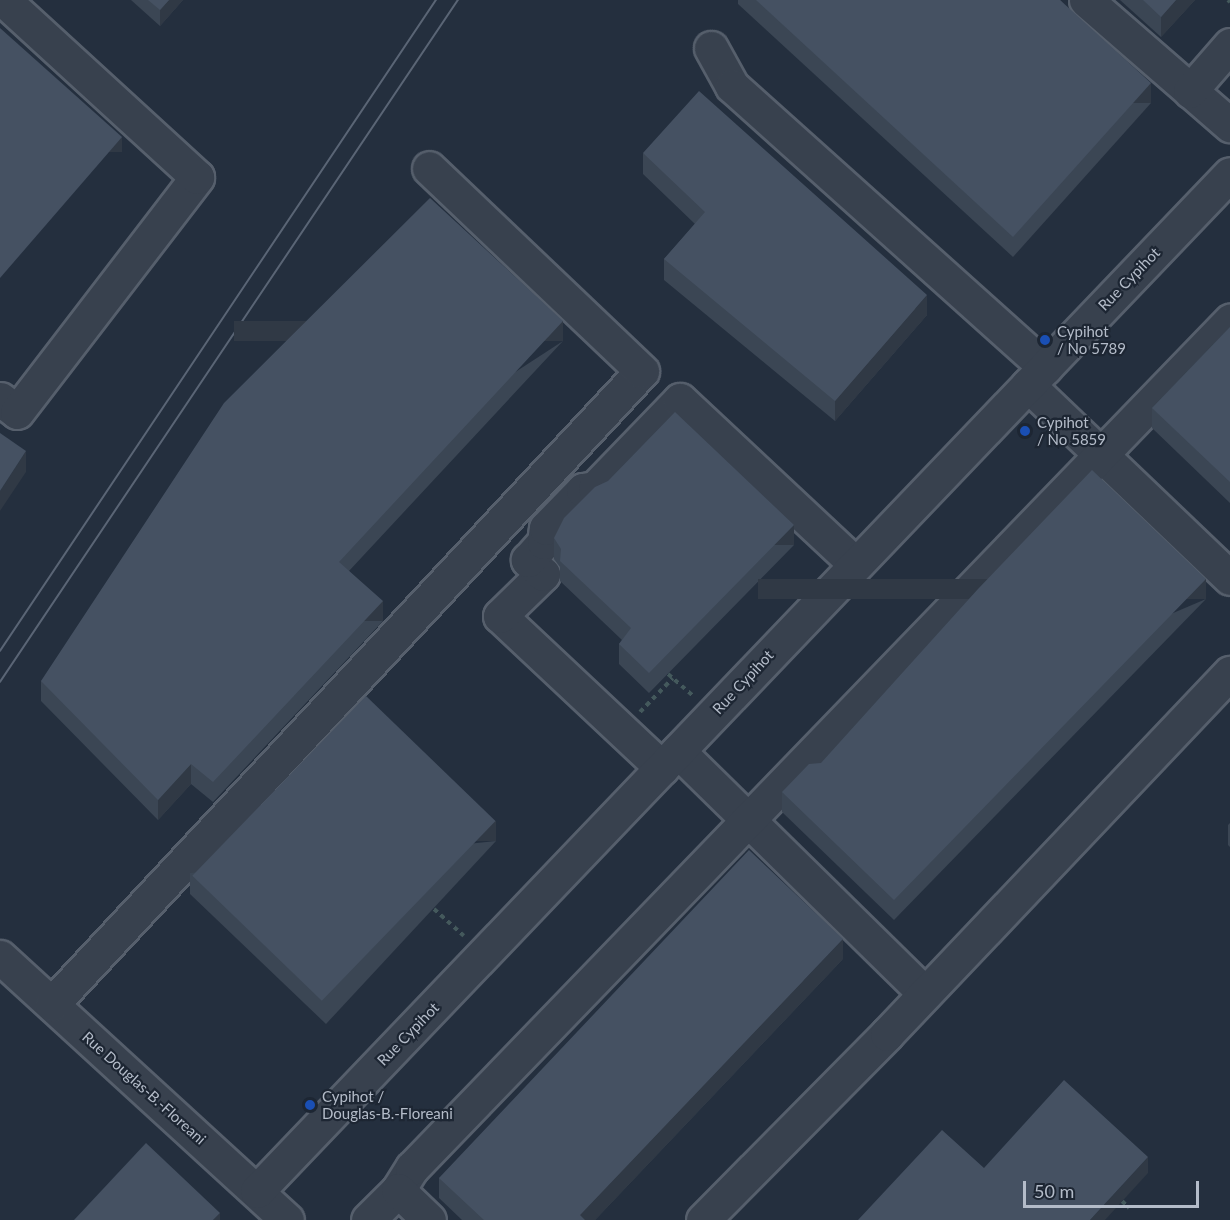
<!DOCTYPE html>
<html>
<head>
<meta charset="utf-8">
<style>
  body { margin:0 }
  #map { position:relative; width:1230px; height:1220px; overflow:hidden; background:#242f3e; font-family:Lato,sans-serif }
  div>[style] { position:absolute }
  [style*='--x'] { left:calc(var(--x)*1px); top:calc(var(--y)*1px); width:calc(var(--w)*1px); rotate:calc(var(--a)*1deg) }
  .path>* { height:4px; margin-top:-2px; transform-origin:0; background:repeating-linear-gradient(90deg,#44595c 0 4.5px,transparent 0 9px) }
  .roads { filter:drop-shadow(2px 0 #565f6c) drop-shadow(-2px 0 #565f6c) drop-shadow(0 2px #565f6c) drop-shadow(0 -2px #565f6c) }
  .minor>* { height:33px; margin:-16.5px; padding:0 16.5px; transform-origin:16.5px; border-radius:16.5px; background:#38414e }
  .tram>* { height:1.5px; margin:-0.75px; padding:0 0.75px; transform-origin:0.75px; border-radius:0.75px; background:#5a6575 }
  .wall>* { inset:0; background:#3b4654 }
  .shaded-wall>* { inset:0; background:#303945; transform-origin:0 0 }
  .building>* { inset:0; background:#455162; transform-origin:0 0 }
  .dots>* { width:16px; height:16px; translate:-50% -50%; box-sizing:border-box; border:3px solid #1d2633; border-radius:50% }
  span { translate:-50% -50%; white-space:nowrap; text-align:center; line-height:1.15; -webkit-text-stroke:4.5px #1d2633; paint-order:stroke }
  .street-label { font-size:15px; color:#b4bcc9 }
  .poi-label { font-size:15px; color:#b4bcc9 }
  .left { translate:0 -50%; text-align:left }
  .scale { position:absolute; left:1023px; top:1181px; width:176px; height:27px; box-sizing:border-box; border:3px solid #b4bcc9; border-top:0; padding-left:8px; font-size:18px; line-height:21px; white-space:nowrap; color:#b4bcc9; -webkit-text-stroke:4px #1d2633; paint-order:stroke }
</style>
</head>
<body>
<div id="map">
  <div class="path">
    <div style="--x:1228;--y:0;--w:3;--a:45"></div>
    <div style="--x:668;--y:674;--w:35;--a:41"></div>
    <div style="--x:640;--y:712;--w:47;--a:-45.9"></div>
    <div style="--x:434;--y:909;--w:40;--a:42"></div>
    <div style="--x:1122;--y:1201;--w:10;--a:45"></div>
  </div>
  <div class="roads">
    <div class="minor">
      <div style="--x:1086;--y:0;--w:191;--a:41"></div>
      <div style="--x:711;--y:48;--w:43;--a:61.1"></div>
      <div style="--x:732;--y:86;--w:421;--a:41.9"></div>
      <div style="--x:1190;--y:91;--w:61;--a:-49"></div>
      <div style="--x:1028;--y:385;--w:279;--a:43.7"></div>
      <div style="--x:0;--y:399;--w:21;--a:37"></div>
      <div style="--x:17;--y:412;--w:296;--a:-52.5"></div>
      <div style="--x:197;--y:177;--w:262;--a:-137.5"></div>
      <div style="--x:678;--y:751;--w:346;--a:44.5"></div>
      <div style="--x:662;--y:768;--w:222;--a:-136.8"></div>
      <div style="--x:500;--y:616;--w:60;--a:-44.3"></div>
      <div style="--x:543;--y:574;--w:21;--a:-137"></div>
      <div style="--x:528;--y:560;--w:24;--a:-48"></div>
      <div style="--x:544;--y:542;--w:14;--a:-82"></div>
      <div style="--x:546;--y:528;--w:53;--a:-45.8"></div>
      <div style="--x:583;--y:490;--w:12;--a:-9"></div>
      <div style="--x:595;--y:488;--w:122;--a:-46"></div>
      <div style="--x:680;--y:400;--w:240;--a:43.1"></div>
      <div style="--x:0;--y:957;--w:389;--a:42.5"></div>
      <div style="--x:52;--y:1004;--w:865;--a:-47.01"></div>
      <div style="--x:642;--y:371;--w:294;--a:-136.4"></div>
      <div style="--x:398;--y:1190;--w:26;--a:-58"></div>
      <div style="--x:412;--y:1168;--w:1178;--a:-46"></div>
      <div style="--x:257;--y:1191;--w:1407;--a:-46.27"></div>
      <div style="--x:368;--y:1220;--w:42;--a:-45"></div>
      <div style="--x:398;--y:1190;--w:43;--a:44.1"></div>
      <div style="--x:703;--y:1220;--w:262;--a:-45.3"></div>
      <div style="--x:887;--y:1034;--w:498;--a:-46.5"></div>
    </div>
  </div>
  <div class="tram">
    <div style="--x:0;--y:651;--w:784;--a:-56.19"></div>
    <div style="--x:0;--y:682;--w:822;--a:-56.12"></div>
  </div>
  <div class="wall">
    <div style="clip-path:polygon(131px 0,183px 0,160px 26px)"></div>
    <div style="clip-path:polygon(738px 0,1060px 0,1151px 103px,1013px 257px,738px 4px)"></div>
    <div style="clip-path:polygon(1120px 0,1195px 0,1161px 37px)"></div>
    <div style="clip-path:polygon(643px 153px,927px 315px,835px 421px,664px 280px,664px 259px,695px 224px,643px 174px)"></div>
    <div style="clip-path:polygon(1230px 327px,1230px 503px,1152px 428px,1152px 408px)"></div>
    <div style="clip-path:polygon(563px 341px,349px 571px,383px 621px,213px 802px,191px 784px,158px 820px,41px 701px,41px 681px)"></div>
    <div style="clip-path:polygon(554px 538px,794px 545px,649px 693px,619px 664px,619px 644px,622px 640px,560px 581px,560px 567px,554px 559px)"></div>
    <div style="clip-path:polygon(1206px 599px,894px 920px,782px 812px,782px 792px,821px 763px)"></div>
    <div style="clip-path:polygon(1230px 823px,1230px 847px,1228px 845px,1228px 825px)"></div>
    <div style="clip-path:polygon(496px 841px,326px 1024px,190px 894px,190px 873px)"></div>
    <div style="clip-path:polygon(843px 959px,595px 1220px,462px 1220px,439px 1198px,439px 1178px)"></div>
  </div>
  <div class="shaded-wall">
    <div style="clip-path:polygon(169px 0,183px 0,160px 26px,160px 10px)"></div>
    <div style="clip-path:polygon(1176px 0,1195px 0,1161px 37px,1161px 17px)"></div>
    <div style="left:1151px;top:83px;width:20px;height:207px;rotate:90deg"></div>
    <div style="left:122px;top:137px;width:15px;height:186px;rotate:90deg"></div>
    <div style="clip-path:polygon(927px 295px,927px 315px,835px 421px,835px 401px)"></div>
    <div style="left:563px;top:321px;width:20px;height:329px;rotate:90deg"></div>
    <div style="clip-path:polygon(26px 451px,26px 472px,0 511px,0 491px)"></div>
    <div style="left:794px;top:525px;width:20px;height:207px;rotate:90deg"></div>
    <div style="left:1206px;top:579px;width:20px;height:448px;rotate:90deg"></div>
    <div style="left:383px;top:601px;width:20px;height:248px;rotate:90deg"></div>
    <div style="clip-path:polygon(191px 764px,191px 784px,158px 820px,158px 800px)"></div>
    <div style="left:496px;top:821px;width:20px;height:250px;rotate:90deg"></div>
    <div style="clip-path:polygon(843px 939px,843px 959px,595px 1220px,580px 1220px,580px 1215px)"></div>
    <div style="clip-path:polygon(1148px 1157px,1148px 1173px,1105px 1220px,1090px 1220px)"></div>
    <div style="clip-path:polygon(220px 1213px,220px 1220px,213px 1220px)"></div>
  </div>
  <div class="building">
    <div style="clip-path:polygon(148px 0,169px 0,160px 10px)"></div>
    <div style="clip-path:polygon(756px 0,1060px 0,1151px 83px,1013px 237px)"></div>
    <div style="clip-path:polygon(1143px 0,1176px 0,1161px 17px)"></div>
    <div style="clip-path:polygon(0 28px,122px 137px,0 278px)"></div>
    <div style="clip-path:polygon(699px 91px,927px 295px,835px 401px,664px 259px,705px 212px,643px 153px)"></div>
    <div style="clip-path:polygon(430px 198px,563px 321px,339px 562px,383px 601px,213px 782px,191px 764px,158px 800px,41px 681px,224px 403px)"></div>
    <div style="clip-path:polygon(1230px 327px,1230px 482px,1152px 408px)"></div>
    <div style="clip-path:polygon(675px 412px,794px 525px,649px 673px,619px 644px,631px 628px,560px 561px,561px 549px,554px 538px,564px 518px,595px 487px,608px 481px)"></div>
    <div style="clip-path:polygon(0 433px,26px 451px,0 491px)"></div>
    <div style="clip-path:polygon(1092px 470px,1206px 579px,894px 900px,782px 792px,809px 764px,821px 763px,978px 589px)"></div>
    <div style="left:366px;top:696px;width:180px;height:250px;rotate:44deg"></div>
    <div style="clip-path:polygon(749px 850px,843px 939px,580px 1215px,585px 1220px,484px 1220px,439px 1178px)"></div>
    <div style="clip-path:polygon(1064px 1080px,1148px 1157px,1090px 1220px,858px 1220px,942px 1130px,984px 1168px)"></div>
    <div style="clip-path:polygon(146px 1143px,220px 1213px,213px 1220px,74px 1220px)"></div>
  </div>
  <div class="dots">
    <div style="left:1045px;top:340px;background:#1a4fb4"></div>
    <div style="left:1025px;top:431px;background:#1a4fb4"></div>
    <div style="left:310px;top:1105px;background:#1a4fb4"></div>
  </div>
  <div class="street-label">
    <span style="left:1129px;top:279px;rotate:-46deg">Rue Cypihot</span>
    <span style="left:743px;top:682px;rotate:-47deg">Rue Cypihot</span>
    <span style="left:408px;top:1034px;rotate:-46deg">Rue Cypihot</span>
    <span style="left:144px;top:1088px;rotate:42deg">Rue Douglas-B.-Floreani</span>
  </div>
  <div class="poi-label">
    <span class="left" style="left:1057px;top:340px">Cypihot<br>/ No 5789</span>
    <span class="left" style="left:1037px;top:431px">Cypihot<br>/ No 5859</span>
    <span class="left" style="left:322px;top:1105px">Cypihot /<br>Douglas-B.-Floreani</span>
  </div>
  <div class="scale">50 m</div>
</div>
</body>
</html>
